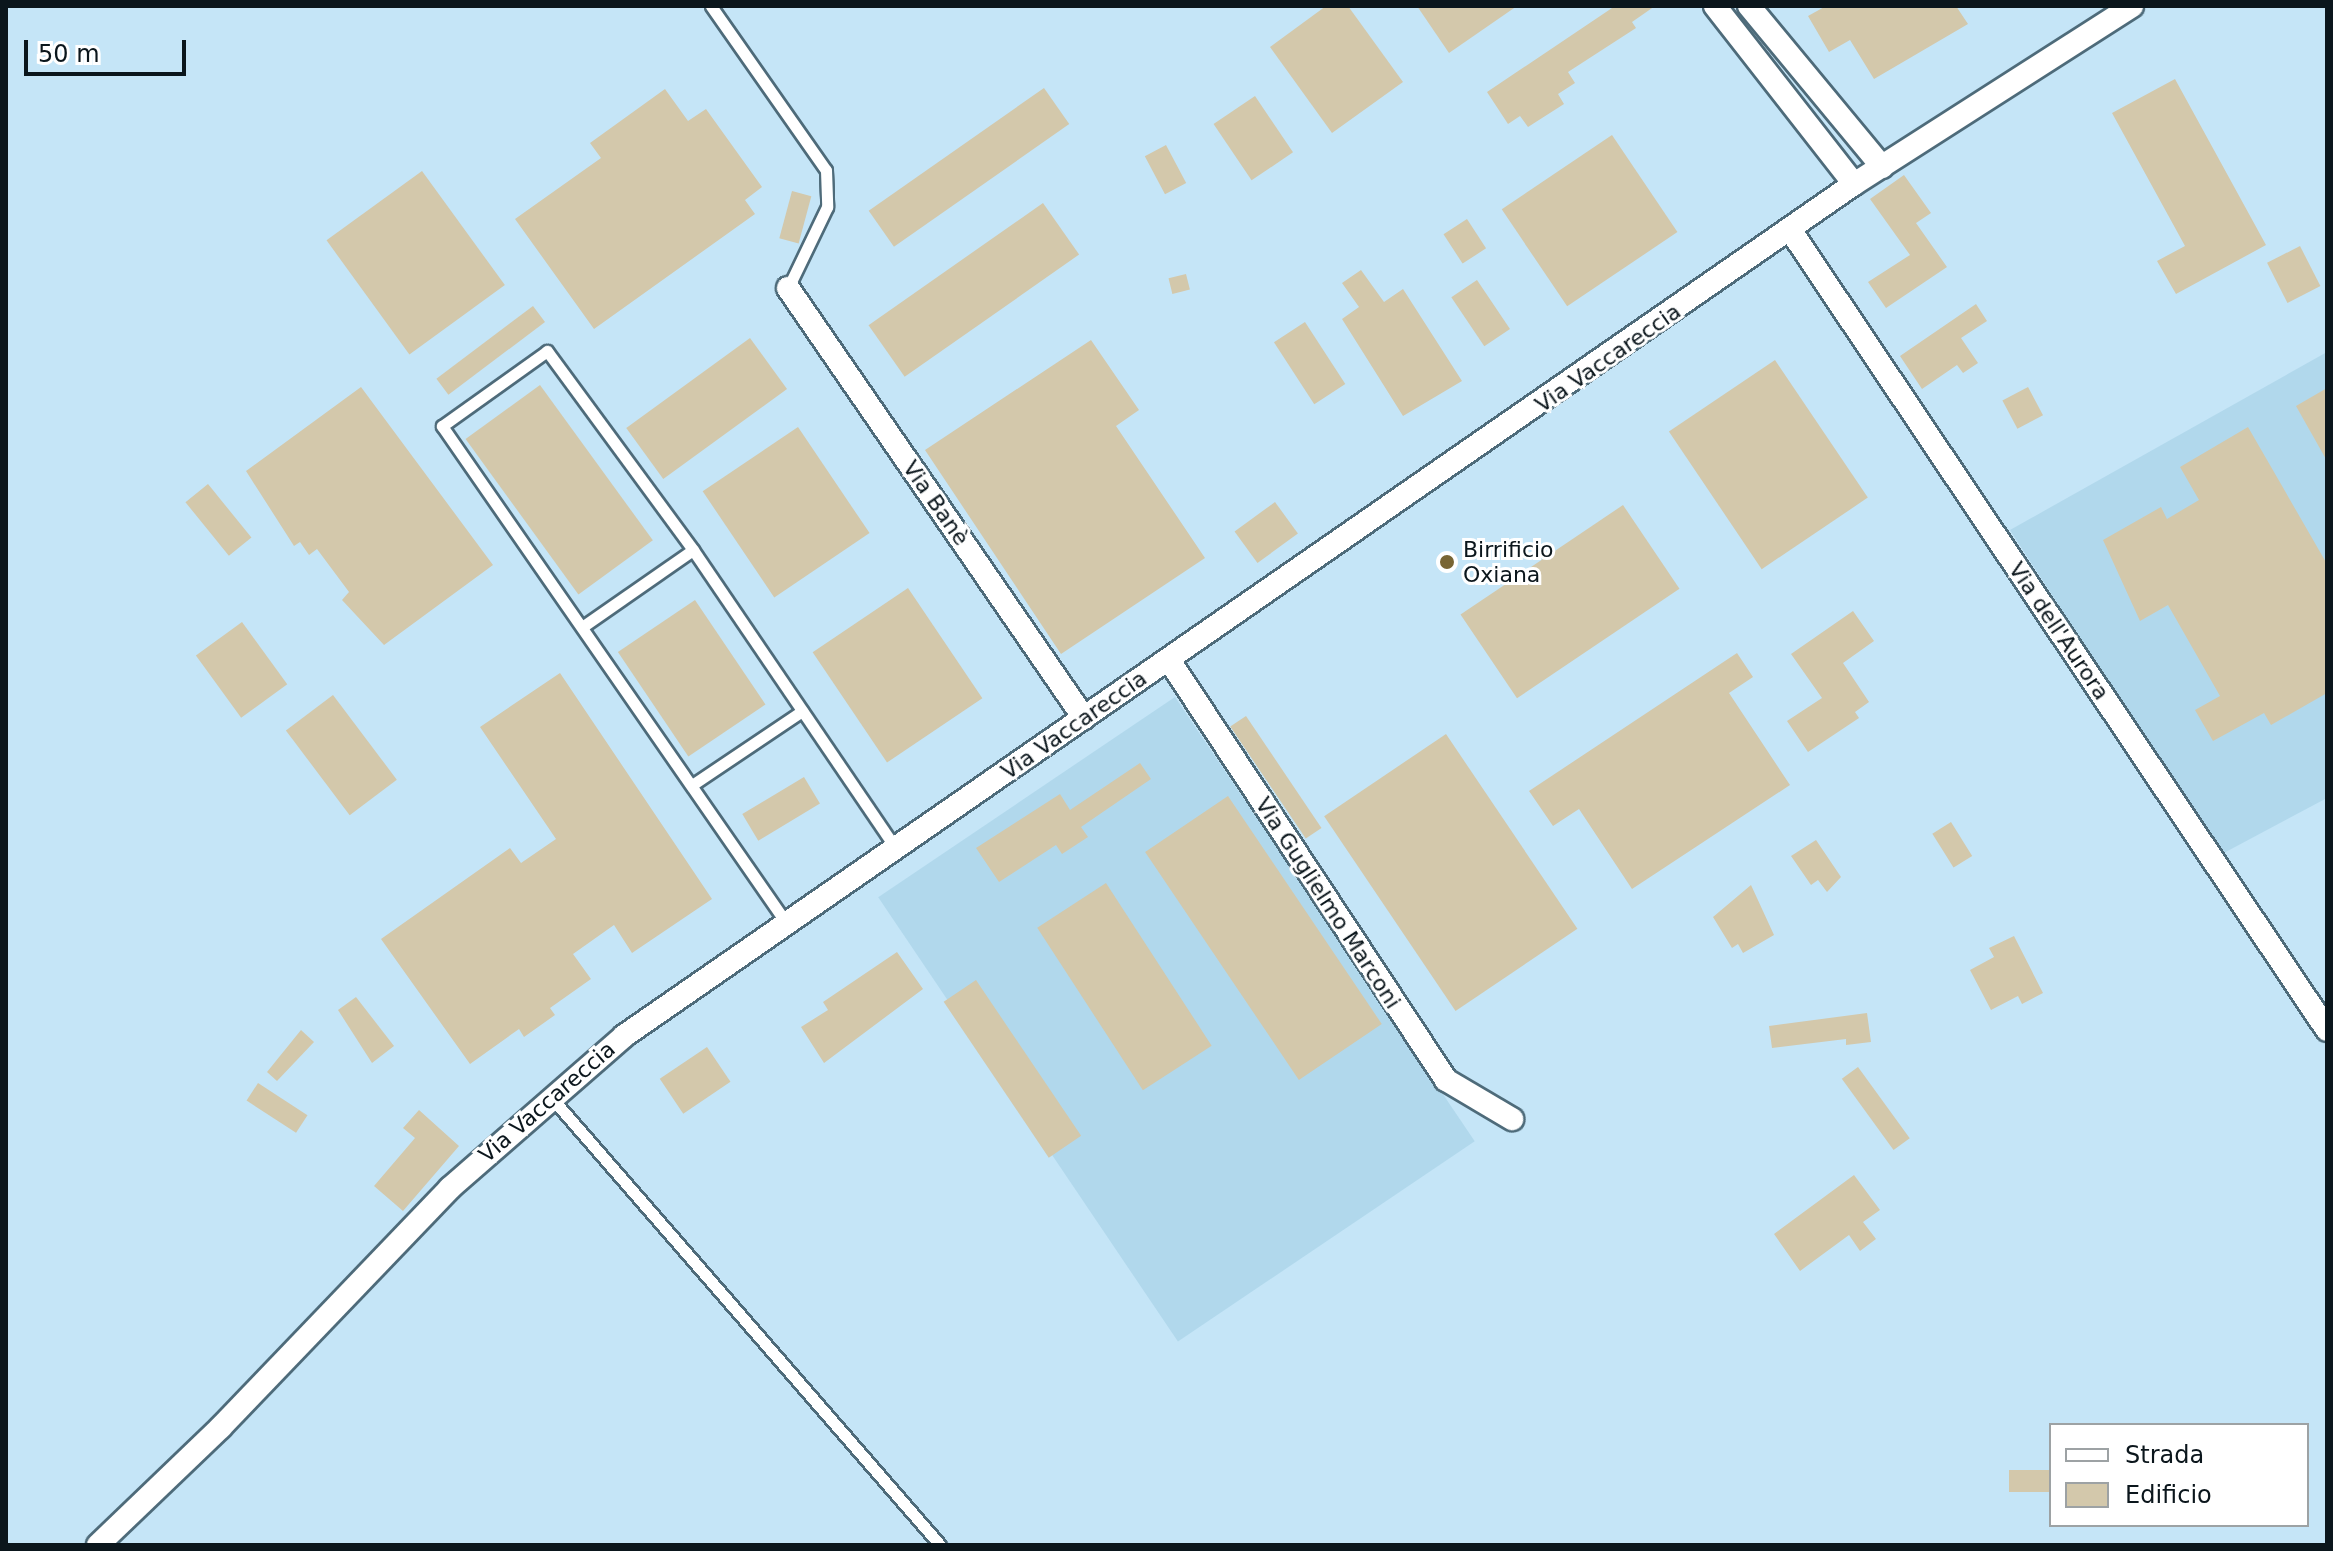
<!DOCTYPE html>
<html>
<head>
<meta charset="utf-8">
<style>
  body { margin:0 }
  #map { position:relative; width:2333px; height:1551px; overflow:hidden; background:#c5e5f7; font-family:"DejaVu Sans",sans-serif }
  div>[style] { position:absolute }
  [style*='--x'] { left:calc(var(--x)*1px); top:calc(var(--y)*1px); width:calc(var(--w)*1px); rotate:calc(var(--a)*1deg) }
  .built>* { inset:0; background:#b1d8ec; transform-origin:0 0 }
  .building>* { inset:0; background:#d3c8ab; transform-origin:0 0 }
  .roads { filter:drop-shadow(2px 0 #4e6b7a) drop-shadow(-2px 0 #4e6b7a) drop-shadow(0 2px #4e6b7a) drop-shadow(0 -2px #4e6b7a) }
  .service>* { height:11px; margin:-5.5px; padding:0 5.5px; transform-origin:5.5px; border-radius:5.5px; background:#fff }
  .minor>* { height:22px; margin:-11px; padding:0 11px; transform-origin:11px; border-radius:11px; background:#fff }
  .dots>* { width:22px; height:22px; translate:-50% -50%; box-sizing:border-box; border:4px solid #fff; border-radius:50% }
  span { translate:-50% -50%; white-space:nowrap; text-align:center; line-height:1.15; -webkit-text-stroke:6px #fff; paint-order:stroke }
  .street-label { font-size:22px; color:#0b161c }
  .poi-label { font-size:22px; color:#0b161c }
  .left { translate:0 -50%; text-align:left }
  .frame { position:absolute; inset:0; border:8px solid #0b161c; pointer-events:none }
  .legend { position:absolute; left:2049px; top:1423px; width:260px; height:104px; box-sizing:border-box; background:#fff; border:2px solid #9da2a4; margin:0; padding:10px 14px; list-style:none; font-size:24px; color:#0b161c }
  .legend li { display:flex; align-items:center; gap:16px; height:40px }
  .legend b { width:40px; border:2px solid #9da2a4 }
  .scale { position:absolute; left:24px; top:40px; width:162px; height:36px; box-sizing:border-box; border:4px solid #0b161c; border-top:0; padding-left:10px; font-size:24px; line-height:28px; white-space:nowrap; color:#0b161c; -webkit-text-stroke:6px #fff; paint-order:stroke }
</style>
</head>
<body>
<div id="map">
  <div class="built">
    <div style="clip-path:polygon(2327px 352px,2327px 798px,2220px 855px,2010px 530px)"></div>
    <div style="left:1175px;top:697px;width:536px;height:358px;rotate:56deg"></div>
  </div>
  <div class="building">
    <div style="clip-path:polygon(1326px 6px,1348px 6px,1403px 82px,1332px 133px,1270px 47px)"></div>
    <div style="clip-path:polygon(1417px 6px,1517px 6px,1449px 53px)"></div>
    <div style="clip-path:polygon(1615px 6px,1655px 6px,1632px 22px,1636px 28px,1568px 72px,1575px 83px,1558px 94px,1564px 104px,1528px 127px,1520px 116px,1508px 124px,1487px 92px)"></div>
    <div style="clip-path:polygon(1826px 6px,1956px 6px,1968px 24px,1874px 79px,1850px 40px,1829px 52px,1808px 16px)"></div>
    <div style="clip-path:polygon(2175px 79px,2266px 245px,2176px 294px,2157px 261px,2185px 246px,2112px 113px)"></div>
    <div style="left:1044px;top:88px;width:44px;height:214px;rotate:55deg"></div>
    <div style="clip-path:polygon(665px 89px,688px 121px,706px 109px,762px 187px,745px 200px,755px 214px,594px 329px,515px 219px,601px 158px,590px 143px)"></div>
    <div style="left:1255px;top:96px;width:68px;height:50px;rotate:56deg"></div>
    <div style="left:1612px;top:135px;width:117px;height:133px;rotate:56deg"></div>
    <div style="left:1166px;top:145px;width:43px;height:24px;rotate:62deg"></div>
    <div style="left:422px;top:171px;width:141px;height:118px;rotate:54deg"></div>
    <div style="clip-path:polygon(1904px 175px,1931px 213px,1916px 223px,1947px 267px,1886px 308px,1868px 282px,1910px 255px,1870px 199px)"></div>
    <div style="left:792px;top:191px;width:20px;height:49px;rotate:15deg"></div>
    <div style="left:1043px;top:203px;width:63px;height:213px;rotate:55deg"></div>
    <div style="left:1467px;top:219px;width:35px;height:28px;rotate:57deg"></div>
    <div style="left:2300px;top:246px;width:45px;height:37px;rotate:63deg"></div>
    <div style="clip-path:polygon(1361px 270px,1384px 302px,1403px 289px,1462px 381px,1403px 416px,1342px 319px,1359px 307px,1342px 283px)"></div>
    <div style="left:1186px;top:274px;width:16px;height:18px;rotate:76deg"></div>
    <div style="left:1477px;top:280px;width:59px;height:31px;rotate:56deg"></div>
    <div style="clip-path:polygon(1976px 304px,1987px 321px,1961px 338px,1978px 363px,1963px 373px,1957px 365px,1922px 389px,1900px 356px)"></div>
    <div style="left:533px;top:306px;width:20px;height:121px;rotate:53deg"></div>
    <div style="left:1305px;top:322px;width:74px;height:37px;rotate:57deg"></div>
    <div style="left:750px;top:338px;width:63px;height:153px;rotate:54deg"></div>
    <div style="clip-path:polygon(1091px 340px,1139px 410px,1116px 426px,1205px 558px,1061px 654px,925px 450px)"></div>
    <div style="left:1775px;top:360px;width:166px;height:128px;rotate:56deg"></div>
    <div style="left:540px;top:385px;width:192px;height:92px;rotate:54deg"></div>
    <div style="clip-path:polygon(361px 387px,493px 565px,384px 645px,342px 600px,349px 592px,317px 549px,309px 555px,300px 542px,294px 546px,246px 471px)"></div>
    <div style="left:2028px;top:387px;width:32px;height:29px;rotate:62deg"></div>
    <div style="clip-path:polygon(2327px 388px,2327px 461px,2296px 406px)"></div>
    <div style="left:798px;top:427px;width:128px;height:115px;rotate:56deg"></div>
    <div style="clip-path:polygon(2248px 427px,2327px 564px,2327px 693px,2271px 725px,2264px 713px,2213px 741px,2195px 710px,2220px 696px,2168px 605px,2140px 621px,2103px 540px,2161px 507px,2167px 519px,2199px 500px,2180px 467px)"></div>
    <div style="left:208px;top:484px;width:69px;height:29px;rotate:51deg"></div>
    <div style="left:1275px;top:502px;width:39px;height:50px;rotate:54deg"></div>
    <div style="left:1623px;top:505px;width:101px;height:196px;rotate:56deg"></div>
    <div style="left:908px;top:588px;width:133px;height:115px;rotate:56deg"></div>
    <div style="left:695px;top:600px;width:126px;height:93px;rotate:56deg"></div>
    <div style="clip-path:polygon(1853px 611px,1874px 641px,1843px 663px,1869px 702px,1855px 712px,1859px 718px,1808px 752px,1787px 721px,1822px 698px,1791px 654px)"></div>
    <div style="left:242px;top:622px;width:77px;height:57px;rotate:54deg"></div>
    <div style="clip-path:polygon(1737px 653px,1753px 677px,1729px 693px,1790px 785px,1632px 889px,1579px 809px,1553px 826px,1529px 791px)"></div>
    <div style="clip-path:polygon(560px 673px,712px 899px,632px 953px,614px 925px,573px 954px,591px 979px,550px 1008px,555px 1015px,524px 1037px,519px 1029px,470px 1064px,381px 939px,510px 848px,521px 863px,556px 839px,480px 727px)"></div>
    <div style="left:333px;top:695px;width:106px;height:59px;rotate:53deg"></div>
    <div style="left:1246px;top:716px;width:135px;height:19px;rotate:56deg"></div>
    <div style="left:1446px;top:734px;width:235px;height:147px;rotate:56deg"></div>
    <div style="clip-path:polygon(1140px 763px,1151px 779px,1081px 827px,1088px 837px,1062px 854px,1056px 845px,999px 882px,976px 848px,1060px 794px,1070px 810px)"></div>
    <div style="left:804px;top:777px;width:31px;height:72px;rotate:59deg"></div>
    <div style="left:1228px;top:796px;width:275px;height:100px;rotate:56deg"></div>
    <div style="left:1951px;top:822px;width:40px;height:22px;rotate:58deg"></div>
    <div style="clip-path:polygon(1816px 840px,1841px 877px,1827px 892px,1818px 880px,1811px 885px,1791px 856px)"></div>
    <div style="left:1106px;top:883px;width:194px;height:82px;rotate:57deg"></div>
    <div style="clip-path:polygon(1751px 885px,1774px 935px,1743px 953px,1738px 944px,1732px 948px,1713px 917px)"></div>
    <div style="clip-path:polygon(2014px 936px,2043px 993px,2022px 1004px,2018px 996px,1991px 1010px,1970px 970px,1994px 957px,1989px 948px)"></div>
    <div style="clip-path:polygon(897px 952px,923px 989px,824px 1063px,801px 1027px,828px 1010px,823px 1002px)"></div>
    <div style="left:976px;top:980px;width:188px;height:39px;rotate:56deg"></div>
    <div style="clip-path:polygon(356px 997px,394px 1046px,372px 1063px,338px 1010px)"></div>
    <div style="clip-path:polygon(1867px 1013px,1871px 1042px,1846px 1045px,1846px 1039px,1772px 1048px,1769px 1026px)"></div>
    <div style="clip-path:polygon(301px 1030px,314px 1042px,277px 1081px,267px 1072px)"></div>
    <div style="left:707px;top:1047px;width:42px;height:57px;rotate:56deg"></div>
    <div style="left:1858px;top:1067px;width:88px;height:20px;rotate:54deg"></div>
    <div style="left:258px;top:1083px;width:59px;height:21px;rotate:33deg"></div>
    <div style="clip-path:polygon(419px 1110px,459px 1146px,403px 1211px,374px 1186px,415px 1138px,403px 1128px)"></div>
    <div style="clip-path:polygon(1854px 1175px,1880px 1210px,1863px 1222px,1876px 1239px,1860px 1251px,1849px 1235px,1800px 1271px,1774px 1234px)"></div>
    <div style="left:2051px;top:1470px;width:22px;height:42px;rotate:90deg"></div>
  </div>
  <div class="roads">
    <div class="service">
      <div style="--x:711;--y:6;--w:200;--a:55"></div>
      <div style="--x:826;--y:170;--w:37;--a:88"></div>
      <div style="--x:827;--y:207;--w:90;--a:115.7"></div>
      <div style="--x:585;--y:625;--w:131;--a:-34.8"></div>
      <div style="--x:695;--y:783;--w:129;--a:-33.9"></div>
      <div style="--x:787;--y:924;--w:606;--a:-124.71"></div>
      <div style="--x:442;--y:426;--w:129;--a:-35.5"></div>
      <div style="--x:547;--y:351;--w:247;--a:53.7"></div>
      <div style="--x:693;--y:550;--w:359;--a:55.8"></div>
      <div style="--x:550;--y:1096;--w:595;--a:49.02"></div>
    </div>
    <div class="minor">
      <div style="--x:1715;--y:6;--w:226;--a:52"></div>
      <div style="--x:1749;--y:6;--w:209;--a:50.4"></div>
      <div style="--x:1791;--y:231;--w:962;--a:56.14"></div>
      <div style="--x:788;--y:288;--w:522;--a:55.46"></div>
      <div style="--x:1169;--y:660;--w:503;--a:56.59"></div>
      <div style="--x:1446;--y:1080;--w:77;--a:30.6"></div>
      <div style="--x:98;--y:1545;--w:170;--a:-43.8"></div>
      <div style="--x:221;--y:1427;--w:331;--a:-46.2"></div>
      <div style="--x:450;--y:1188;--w:231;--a:-41.1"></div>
      <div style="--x:624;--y:1036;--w:1496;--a:-34.71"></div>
      <div style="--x:1854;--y:184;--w:330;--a:-32.6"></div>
    </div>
  </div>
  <div class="dots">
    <div style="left:1447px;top:562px;background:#786534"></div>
  </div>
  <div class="street-label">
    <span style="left:1608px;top:358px;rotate:-35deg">Via Vaccareccia</span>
    <span style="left:936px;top:503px;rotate:55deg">Via Banè</span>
    <span style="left:2059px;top:631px;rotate:56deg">Via dell'Aurora</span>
    <span style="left:1074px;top:725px;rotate:-35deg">Via Vaccareccia</span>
    <span style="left:1328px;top:903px;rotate:57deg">Via Guglielmo Marconi</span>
    <span style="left:547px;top:1102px;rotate:-41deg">Via Vaccareccia</span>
  </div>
  <div class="poi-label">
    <span class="left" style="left:1463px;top:562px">Birrificio<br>Oxiana</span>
  </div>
  <div class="frame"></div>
  <ul class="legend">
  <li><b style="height:10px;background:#fff"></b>Strada</li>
  <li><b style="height:22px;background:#d3c8ab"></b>Edificio</li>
  </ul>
  <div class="scale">50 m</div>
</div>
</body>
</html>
